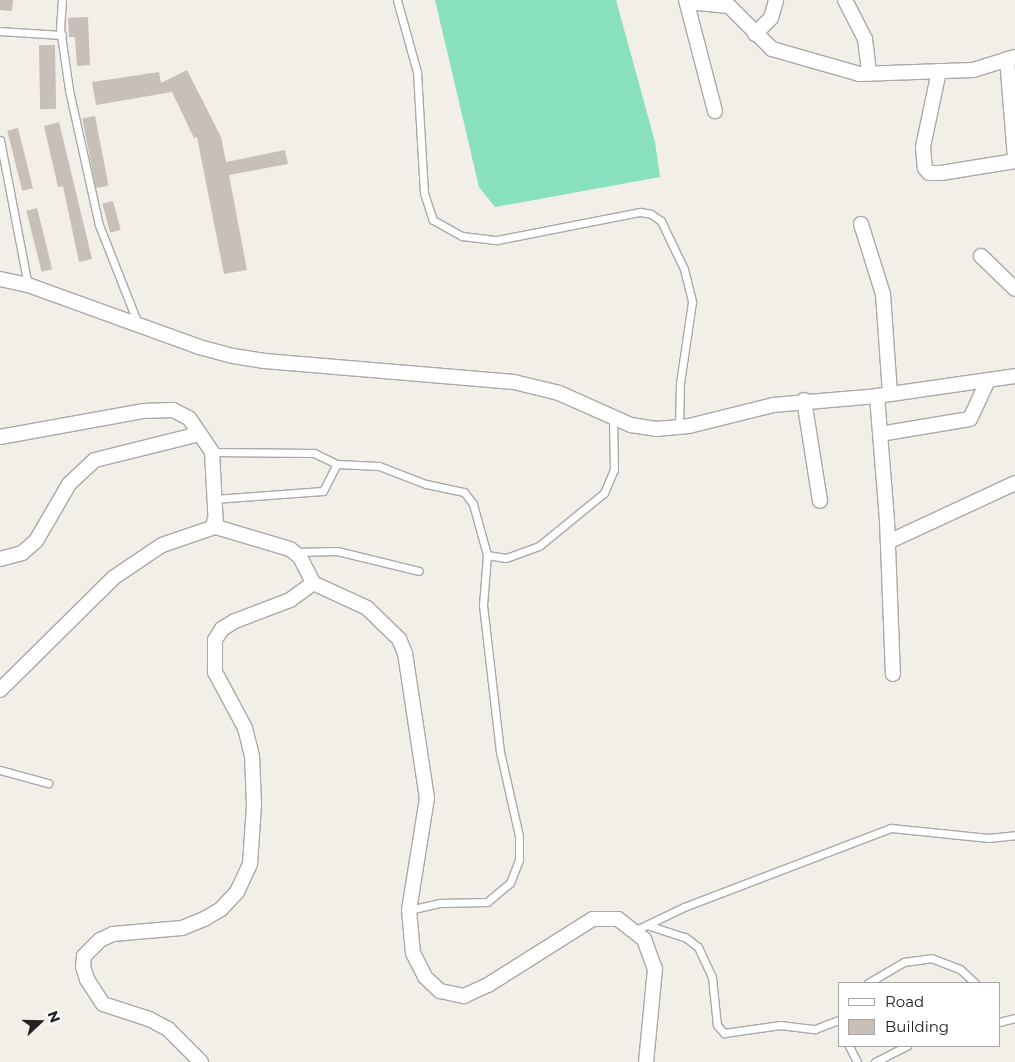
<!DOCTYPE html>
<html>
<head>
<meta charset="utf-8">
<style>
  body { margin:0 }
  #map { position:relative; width:1015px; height:1062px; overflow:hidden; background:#f2efe9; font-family:Montserrat,sans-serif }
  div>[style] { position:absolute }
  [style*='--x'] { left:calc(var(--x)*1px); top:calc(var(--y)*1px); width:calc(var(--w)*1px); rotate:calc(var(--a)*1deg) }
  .pitch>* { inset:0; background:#88e0be }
  .building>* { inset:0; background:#c7bfb8; transform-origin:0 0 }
  .roads { filter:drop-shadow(1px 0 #a9a9a9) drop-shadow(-1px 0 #a9a9a9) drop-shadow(0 1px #a9a9a9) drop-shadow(0 -1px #a9a9a9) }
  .service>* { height:7px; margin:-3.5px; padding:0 3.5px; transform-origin:3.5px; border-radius:3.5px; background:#fff }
  .minor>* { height:14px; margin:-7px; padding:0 7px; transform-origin:7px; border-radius:7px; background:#fff }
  span { translate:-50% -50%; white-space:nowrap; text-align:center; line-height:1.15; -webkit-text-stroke:4px #fff; paint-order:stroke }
  .legend { position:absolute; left:838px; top:982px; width:162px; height:65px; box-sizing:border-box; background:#fff; border:1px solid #a7a7a7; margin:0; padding:6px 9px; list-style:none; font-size:15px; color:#222 }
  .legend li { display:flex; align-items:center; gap:10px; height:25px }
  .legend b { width:25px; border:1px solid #a7a7a7 }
  .north { position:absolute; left:15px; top:997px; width:50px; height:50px; -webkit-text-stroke:4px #fff; paint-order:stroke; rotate:69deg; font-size:14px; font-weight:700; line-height:20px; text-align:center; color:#222 }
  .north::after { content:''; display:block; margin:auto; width:18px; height:22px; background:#222; clip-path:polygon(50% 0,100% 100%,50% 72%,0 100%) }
</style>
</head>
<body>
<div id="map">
  <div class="pitch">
    <div style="clip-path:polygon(435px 0,616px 0,655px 142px,660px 177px,495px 207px,479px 187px)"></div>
  </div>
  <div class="building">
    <div style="clip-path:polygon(0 0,13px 0,12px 11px,0 10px)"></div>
    <div style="clip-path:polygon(88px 17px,90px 65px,77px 66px,75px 37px,69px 37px,68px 18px)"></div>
    <div style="left:55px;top:45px;width:64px;height:16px;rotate:89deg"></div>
    <div style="clip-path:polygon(187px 70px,221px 137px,226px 162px,285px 150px,288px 164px,229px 175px,247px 270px,224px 274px,197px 137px,194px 138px,172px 92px,96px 105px,92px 82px,159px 72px,161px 83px)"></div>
    <div style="left:95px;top:116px;width:71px;height:13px;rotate:79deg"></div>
    <div style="clip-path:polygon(59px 122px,92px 259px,79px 262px,63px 186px,58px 187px,44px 126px)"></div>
    <div style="left:18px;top:128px;width:62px;height:11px;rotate:76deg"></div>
    <div style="left:113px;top:201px;width:30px;height:11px;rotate:75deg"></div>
    <div style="left:37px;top:208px;width:63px;height:11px;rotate:76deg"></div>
  </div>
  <div class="roads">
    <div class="service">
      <div style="--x:62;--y:0;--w:28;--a:94"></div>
      <div style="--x:60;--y:28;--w:63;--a:81.7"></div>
      <div style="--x:69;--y:90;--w:138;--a:77.5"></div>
      <div style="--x:99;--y:225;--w:106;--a:68.5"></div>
      <div style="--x:397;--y:0;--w:75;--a:74.5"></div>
      <div style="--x:417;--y:72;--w:121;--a:86.7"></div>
      <div style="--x:424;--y:193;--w:28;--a:72"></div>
      <div style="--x:433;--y:220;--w:33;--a:29"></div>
      <div style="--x:462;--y:236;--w:35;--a:7"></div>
      <div style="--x:497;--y:240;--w:146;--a:-11.1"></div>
      <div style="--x:640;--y:212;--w:11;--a:10"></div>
      <div style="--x:651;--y:214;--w:12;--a:35"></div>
      <div style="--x:661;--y:221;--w:53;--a:64.4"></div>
      <div style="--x:684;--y:269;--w:34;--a:76"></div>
      <div style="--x:692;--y:302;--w:82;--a:98.4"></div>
      <div style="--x:680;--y:383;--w:45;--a:91.3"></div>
      <div style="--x:0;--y:31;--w:62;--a:3.7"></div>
      <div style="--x:0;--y:140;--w:148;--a:79.1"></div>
      <div style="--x:212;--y:452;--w:102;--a:0.6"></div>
      <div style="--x:314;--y:453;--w:25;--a:26"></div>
      <div style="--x:214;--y:499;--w:109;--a:-4.2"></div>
      <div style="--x:323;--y:491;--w:30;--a:-63"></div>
      <div style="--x:337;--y:464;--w:42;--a:2.7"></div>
      <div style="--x:379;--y:466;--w:50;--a:21"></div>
      <div style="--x:426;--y:484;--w:39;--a:12"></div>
      <div style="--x:464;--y:492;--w:15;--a:53"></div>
      <div style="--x:473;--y:504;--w:53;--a:74.6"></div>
      <div style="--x:487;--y:555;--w:19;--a:9"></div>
      <div style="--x:506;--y:558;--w:35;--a:-20"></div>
      <div style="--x:539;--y:546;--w:84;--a:-39.2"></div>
      <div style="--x:604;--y:493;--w:25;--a:-67"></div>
      <div style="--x:614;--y:470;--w:54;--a:-91.1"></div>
      <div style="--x:295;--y:552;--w:42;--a:-1.4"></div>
      <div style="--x:337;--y:551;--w:84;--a:13.7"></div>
      <div style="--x:0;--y:770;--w:50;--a:15.2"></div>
      <div style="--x:409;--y:910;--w:32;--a:-13"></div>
      <div style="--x:440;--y:903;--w:47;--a:-1.2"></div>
      <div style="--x:487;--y:902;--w:30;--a:-40"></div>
      <div style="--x:510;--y:883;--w:25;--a:-69"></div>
      <div style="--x:519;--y:860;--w:24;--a:-90"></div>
      <div style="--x:519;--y:836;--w:86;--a:-102.7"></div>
      <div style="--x:500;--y:752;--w:148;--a:-96.6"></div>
      <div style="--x:483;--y:605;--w:50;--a:-85.4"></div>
      <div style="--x:647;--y:925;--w:40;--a:18"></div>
      <div style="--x:685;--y:937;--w:16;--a:38"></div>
      <div style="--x:698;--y:947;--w:33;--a:65"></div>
      <div style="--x:712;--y:977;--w:48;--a:84.1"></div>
      <div style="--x:717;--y:1025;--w:11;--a:49"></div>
      <div style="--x:724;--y:1033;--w:57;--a:-8.1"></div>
      <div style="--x:780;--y:1025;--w:35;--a:7"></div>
      <div style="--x:815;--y:1029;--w:26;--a:-21"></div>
      <div style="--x:636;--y:930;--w:53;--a:-25.6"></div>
      <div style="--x:684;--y:907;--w:222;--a:-20.9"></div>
      <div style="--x:891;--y:828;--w:98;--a:5.9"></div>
      <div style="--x:988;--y:838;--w:27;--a:-6"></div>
      <div style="--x:868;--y:983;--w:42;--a:-30.3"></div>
      <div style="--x:904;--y:962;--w:27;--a:-8"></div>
      <div style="--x:931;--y:958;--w:31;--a:21"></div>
      <div style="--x:960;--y:969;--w:21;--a:43"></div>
      <div style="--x:999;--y:1022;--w:16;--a:-14"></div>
      <div style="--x:849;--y:1046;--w:18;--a:63"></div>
      <div style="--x:875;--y:1062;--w:36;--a:-27"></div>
    </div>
    <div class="minor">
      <div style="--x:686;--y:0;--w:115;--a:75.4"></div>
      <div style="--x:845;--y:0;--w:44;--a:62.9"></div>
      <div style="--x:865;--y:39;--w:35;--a:83"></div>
      <div style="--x:687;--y:2;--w:42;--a:5.4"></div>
      <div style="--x:729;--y:6;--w:61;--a:45"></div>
      <div style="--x:772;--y:49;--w:91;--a:16"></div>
      <div style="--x:859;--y:74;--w:114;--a:-2"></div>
      <div style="--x:973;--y:70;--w:44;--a:-17.2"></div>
      <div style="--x:755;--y:34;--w:23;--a:-45"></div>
      <div style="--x:771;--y:18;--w:19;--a:-74"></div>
      <div style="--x:1007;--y:59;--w:100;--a:85.4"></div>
      <div style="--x:939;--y:71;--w:78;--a:101.9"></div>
      <div style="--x:923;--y:147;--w:21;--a:85"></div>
      <div style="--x:925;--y:168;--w:6;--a:51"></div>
      <div style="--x:929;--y:173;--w:12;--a:0"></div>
      <div style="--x:941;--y:173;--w:75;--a:-9.2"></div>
      <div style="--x:861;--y:224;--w:73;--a:72.6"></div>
      <div style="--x:883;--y:294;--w:100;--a:86"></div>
      <div style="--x:981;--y:256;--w:47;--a:44.1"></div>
      <div style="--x:0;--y:279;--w:29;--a:12"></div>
      <div style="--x:28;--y:285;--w:182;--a:19.9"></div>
      <div style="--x:199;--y:347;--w:35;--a:15"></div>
      <div style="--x:233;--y:356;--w:32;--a:9"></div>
      <div style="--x:265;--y:361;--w:250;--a:4.8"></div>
      <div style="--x:514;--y:382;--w:46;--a:13.7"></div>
      <div style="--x:559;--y:393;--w:79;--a:24"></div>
      <div style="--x:631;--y:425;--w:25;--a:9"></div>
      <div style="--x:656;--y:429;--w:33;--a:-5"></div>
      <div style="--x:689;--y:426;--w:87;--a:-14"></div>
      <div style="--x:773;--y:405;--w:104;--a:-4.9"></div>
      <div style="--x:877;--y:396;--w:139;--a:-8.2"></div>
      <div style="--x:877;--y:396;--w:124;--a:85.4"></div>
      <div style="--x:887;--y:520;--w:154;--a:87.8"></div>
      <div style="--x:804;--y:400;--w:102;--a:81"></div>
      <div style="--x:880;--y:434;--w:91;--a:-9.5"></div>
      <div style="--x:970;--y:419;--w:43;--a:-65.2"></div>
      <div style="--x:0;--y:437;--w:145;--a:-10.3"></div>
      <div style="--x:143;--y:411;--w:30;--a:-2"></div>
      <div style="--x:173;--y:410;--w:18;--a:27"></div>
      <div style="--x:189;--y:418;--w:41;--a:55.9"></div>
      <div style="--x:212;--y:452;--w:75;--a:86.9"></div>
      <div style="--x:216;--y:527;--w:77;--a:16.6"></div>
      <div style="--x:290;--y:549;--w:13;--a:39"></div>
      <div style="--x:300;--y:557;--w:29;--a:63"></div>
      <div style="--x:313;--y:583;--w:60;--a:24.8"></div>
      <div style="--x:367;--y:608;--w:45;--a:44.1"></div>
      <div style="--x:399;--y:639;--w:15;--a:67"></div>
      <div style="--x:405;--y:653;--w:147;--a:81.4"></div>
      <div style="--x:427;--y:798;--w:113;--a:99.1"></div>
      <div style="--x:409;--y:910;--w:43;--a:84.7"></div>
      <div style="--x:413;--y:953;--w:27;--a:63"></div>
      <div style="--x:425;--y:977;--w:21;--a:43"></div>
      <div style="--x:440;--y:991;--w:25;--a:12"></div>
      <div style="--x:464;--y:996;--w:26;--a:-25"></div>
      <div style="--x:488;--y:985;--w:124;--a:-32.2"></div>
      <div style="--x:593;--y:919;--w:25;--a:0"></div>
      <div style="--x:618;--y:919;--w:33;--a:38"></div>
      <div style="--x:644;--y:939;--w:32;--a:70"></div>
      <div style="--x:655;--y:969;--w:93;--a:95.5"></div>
      <div style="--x:888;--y:542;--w:140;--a:-24.9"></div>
      <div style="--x:0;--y:559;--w:23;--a:-15"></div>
      <div style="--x:22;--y:553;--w:18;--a:-41"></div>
      <div style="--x:36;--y:541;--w:66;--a:-59.9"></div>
      <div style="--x:69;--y:484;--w:35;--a:-43"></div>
      <div style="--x:95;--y:460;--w:107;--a:-14"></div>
      <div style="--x:0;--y:690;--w:159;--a:-44.7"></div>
      <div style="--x:113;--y:578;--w:59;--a:-34"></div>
      <div style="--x:162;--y:545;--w:56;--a:-18.8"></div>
      <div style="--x:215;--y:527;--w:6;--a:-99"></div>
      <div style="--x:201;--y:1062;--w:47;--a:-135"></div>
      <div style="--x:168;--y:1029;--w:21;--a:-152"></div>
      <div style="--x:149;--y:1019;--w:48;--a:-161.9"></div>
      <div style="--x:103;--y:1004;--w:30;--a:-123"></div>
      <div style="--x:87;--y:979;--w:13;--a:-108"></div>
      <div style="--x:83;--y:967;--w:11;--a:-85"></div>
      <div style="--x:84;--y:956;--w:23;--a:-45"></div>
      <div style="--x:100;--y:940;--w:14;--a:-25"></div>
      <div style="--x:113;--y:934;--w:69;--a:-5"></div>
      <div style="--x:182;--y:928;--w:24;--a:-22"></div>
      <div style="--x:204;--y:919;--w:20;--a:-30"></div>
      <div style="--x:221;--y:909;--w:23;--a:-47"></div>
      <div style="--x:237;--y:892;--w:31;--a:-65"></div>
      <div style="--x:250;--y:864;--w:59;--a:-86.1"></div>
      <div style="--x:254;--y:805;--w:49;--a:-92.3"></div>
      <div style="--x:252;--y:756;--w:29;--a:-104"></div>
      <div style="--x:245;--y:728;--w:64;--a:-118.2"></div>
      <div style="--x:215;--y:672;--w:32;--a:-90"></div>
      <div style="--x:215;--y:640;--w:13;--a:-58"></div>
      <div style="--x:222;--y:629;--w:15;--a:-32"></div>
      <div style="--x:235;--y:621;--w:59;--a:-20.9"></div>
      <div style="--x:290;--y:600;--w:29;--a:-36"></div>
    </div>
  </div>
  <ul class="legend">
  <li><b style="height:6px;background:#fff"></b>Road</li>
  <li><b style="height:14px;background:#c7bfb8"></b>Building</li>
  </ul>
  <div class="north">N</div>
</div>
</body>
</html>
